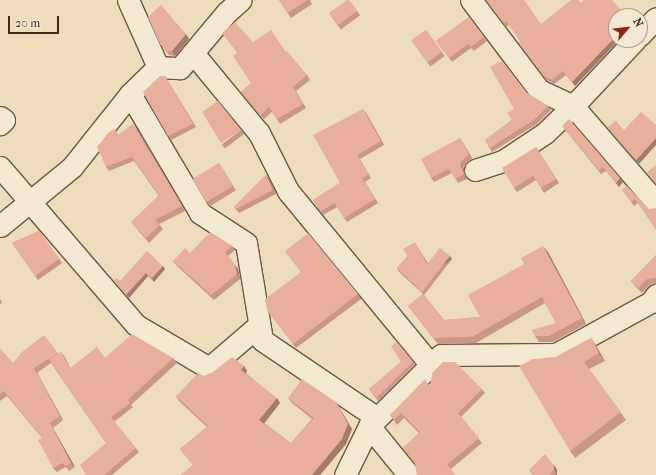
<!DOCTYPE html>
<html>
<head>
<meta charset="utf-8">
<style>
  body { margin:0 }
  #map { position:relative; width:656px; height:475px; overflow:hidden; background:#edddbc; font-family:"IM FELL French Canon",serif }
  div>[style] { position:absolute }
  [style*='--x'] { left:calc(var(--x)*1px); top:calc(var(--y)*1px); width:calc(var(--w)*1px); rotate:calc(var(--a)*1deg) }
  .roads { filter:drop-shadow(1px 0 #6e5645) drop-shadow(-1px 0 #6e5645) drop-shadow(0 1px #6e5645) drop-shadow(0 -1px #6e5645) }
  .minor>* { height:21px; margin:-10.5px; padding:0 10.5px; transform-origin:10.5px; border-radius:10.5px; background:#f3e9d3 }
  .wall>* { inset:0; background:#c89786; transform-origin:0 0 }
  .shaded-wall>* { inset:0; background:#a27b6d; transform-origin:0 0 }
  .building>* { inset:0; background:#e8b09c; transform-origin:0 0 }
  span { translate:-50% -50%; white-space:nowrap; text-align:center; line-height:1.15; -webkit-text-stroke:3px #f3e9d3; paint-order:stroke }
  .north { position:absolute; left:608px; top:8px; width:40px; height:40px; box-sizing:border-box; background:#f3e9d3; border:1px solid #ad9c8a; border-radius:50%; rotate:62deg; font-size:11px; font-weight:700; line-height:16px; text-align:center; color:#43291d }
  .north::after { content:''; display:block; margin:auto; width:14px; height:18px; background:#8f2418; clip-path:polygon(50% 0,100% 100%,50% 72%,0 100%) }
  .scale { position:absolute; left:8px; top:16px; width:51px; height:18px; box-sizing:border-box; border:2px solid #43291d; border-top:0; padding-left:5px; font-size:12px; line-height:14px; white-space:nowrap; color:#43291d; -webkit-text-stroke:3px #f3e9d3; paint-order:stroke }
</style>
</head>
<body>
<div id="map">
  <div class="roads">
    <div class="minor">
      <div style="--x:128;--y:0;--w:73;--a:65.9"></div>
      <div style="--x:158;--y:67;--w:22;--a:3"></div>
      <div style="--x:180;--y:68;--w:73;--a:-50"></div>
      <div style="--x:227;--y:12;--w:18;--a:-41"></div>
      <div style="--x:471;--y:0;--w:113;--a:52.9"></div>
      <div style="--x:539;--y:90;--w:38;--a:25"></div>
      <div style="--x:573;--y:106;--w:91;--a:-46.8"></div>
      <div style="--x:640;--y:35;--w:23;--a:-47"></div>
      <div style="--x:193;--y:53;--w:104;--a:50.5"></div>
      <div style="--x:259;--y:133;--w:65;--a:63.4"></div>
      <div style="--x:288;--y:191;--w:225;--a:50.6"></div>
      <div style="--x:130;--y:94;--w:138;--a:59.5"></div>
      <div style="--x:200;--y:213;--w:55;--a:33.1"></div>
      <div style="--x:246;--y:243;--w:98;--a:80.6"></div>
      <div style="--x:262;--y:340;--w:139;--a:34.1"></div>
      <div style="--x:0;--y:117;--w:5;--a:37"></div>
      <div style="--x:4;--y:120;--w:6;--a:135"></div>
      <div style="--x:0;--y:167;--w:208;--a:49.3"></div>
      <div style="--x:136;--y:325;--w:85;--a:30.5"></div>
      <div style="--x:209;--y:368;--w:66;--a:-40.7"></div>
      <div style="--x:475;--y:170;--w:29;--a:-18"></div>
      <div style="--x:503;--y:161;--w:50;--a:-33.7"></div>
      <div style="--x:545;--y:133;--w:39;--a:-44"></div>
      <div style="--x:573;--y:106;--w:127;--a:49.2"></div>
      <div style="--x:0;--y:226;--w:93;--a:-39.3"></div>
      <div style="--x:72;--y:167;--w:93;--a:-51.5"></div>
      <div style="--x:130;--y:94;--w:39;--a:-44"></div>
      <div style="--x:369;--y:426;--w:63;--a:50.8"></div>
      <div style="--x:345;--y:475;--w:55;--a:-63.9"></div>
      <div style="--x:369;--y:426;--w:101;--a:-44.6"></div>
      <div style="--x:441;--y:355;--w:115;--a:-0.5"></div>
      <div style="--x:556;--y:354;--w:108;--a:-28.7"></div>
      <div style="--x:651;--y:302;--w:9;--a:-54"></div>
    </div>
  </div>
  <div class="wall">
    <div style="clip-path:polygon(279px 0,310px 0,312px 4px,291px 18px)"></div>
    <div style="left:349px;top:0;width:19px;height:24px;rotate:54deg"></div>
    <div style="clip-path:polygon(486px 0,541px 24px,581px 3px,616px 40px,619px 40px,575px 86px,566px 75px,554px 84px,547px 80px,519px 43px,521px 42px,509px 25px,506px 27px)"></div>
    <div style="clip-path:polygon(469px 17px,487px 41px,474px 51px,471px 48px,452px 62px,436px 41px)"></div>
    <div style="left:426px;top:30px;width:32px;height:18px;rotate:54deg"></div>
    <div style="clip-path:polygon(222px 33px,286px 52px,307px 75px,310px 80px,296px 91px,306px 108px,280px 124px,272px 112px,264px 119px,244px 96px,241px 92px,251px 83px,238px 53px)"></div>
    <div style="clip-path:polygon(186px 34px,189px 39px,175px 56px,169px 55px,160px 44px)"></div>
    <div style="clip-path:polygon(165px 76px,196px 127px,171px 140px,168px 136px)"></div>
    <div style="clip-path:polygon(527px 93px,548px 106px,551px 110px,537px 124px,492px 152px,485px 140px,512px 120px,514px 109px)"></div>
    <div style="clip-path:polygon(366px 113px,384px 145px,360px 159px,371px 178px,365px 182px,378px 203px,347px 222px,337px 207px,323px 215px,313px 200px,340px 183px)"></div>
    <div style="clip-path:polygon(616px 121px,639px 164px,608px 127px)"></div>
    <div style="clip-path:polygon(562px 126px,623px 182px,619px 187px,606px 171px,601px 174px)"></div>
    <div style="clip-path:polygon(136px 128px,185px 211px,159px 224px,163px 229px,149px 243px,131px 222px,159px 196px,134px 161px,109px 171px,106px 167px,118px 135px)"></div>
    <div style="left:241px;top:130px;width:5px;height:24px;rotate:53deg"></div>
    <div style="clip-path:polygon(460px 138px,472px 158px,463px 167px,467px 179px,458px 183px,452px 173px,434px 182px,431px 178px)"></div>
    <div style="clip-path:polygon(536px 147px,559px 183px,544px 193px,536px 180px,517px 192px,514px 188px)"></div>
    <div style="left:219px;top:163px;width:32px;height:31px;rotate:58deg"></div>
    <div style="clip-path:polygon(266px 175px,269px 179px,276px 194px,239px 213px,234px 207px)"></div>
    <div style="clip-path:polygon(627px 186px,656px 230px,638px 203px,634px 206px,622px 190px)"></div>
    <div style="clip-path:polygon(39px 231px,62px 263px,38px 280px,12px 243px)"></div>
    <div style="clip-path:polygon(232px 246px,235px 250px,228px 256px,238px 269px,240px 279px,214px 300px,176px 265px,173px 261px,190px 253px)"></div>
    <div style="clip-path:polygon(417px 246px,428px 263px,452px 259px,424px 295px,444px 320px,480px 317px,548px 252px,586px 324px,553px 342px,539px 342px,535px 336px,556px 323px,545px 303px,476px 343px,438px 344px,408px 306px,423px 294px,399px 272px,397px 268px)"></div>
    <div style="clip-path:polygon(285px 251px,358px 294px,361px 299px,296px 348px,267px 310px,301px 272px)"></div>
    <div style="clip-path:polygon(656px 255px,656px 283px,651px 284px,642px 293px,635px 286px,631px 281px)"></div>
    <div style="clip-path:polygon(163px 266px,165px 269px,154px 282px,148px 276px,129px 298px,114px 280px,120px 281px)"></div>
    <div style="clip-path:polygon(0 299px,2px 302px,0 305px)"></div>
    <div style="clip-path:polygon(591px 338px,596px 346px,605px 361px,589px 369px,626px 420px,575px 458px,570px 451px,556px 357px)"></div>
    <div style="clip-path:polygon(397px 342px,415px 364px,378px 401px,369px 389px,401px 362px)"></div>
    <div style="clip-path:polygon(0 349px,13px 363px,59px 353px,64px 356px,70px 368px,105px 358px,173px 358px,177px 363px,131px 405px,133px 407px,114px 422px,139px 452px,112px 475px,86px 475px,106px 443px,51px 363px,37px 373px,63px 420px,53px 428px,75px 467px,69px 471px,66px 467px,57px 472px,53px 468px,42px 438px,7px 396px,0 401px)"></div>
    <div style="clip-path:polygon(244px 366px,247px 371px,246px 373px,280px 403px,264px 423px,291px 443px,312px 419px,292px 403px,288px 398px,336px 402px,352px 429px,346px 444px,320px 475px,181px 475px,193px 465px,180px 449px,207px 427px,179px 401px,176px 396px,204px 376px)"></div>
    <div style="clip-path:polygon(429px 384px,430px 387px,482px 389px,485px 393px,461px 417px,482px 443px,451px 469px,417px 474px,415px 464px,403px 448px,419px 433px,404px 418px,397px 425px,390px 415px)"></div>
    <div style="clip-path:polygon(554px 465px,557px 470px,557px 475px,533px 475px,529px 470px)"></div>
  </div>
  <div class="shaded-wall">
    <div style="clip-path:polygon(186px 34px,189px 39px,175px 56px,172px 51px)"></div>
    <div style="clip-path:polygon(616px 36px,616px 40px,619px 40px,575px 86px,572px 82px)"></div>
    <div style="clip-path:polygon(363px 109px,366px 113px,384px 145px,381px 141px)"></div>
    <div style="clip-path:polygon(133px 124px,136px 128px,185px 211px,182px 206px)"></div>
    <div style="clip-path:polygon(460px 138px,472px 158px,469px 154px)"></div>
    <div style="clip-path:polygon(656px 138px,656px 145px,639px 164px,636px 160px)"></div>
    <div style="clip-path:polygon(460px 163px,463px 167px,467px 179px,464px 174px)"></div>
    <div style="clip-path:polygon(266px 175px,269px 179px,276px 194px,273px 190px)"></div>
    <div style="clip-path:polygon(620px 178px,623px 182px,619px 187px,616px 183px)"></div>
    <div style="clip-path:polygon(543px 246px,548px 252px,586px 324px,582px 318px)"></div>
    <div style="left:450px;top:256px;width:4px;height:46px;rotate:56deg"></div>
    <div style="clip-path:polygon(235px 265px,238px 269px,240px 279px,237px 274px)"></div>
    <div style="clip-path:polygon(163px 266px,165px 269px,154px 282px,152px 278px)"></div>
    <div style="clip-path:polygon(146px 273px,148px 276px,129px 298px,126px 295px)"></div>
    <div style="clip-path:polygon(591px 338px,596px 346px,605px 361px,599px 353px)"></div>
    <div style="clip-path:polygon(61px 352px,64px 356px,73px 373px,70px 368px)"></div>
    <div style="clip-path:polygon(244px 366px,247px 371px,245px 375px,241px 370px)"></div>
    <div style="clip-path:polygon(34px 368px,37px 373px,63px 420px,60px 416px)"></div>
    <div style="clip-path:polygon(277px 398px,280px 403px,263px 425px,259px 420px)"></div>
    <div style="clip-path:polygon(336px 402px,352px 429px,346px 444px,320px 475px,312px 475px)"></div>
    <div style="clip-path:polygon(50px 423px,53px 428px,75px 467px,71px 463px)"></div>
    <div style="clip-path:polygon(554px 465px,557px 470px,557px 475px,554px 470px)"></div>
  </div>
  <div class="building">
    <div style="clip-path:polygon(279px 0,308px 0,287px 13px)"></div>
    <div style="clip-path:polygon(347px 0,349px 0,357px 11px,338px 25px,329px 13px)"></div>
    <div style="clip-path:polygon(486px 0,524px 0,541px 24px,571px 0,578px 0,581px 3px,584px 0,612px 0,626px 16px,616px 16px,616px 36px,572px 82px,563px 71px,552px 80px,544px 76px,519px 43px,521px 42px,506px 21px,504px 23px)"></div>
    <div style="clip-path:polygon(161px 5px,186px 34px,172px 51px,166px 51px,160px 44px,148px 17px)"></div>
    <div style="clip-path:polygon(469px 17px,484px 37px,471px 47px,468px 44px,449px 58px,436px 41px)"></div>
    <div style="clip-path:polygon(235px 22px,253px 42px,271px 30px,286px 52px,287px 51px,307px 75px,293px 87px,303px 104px,277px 119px,269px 107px,261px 115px,241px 92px,251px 83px,233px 56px,238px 52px,222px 33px)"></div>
    <div style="left:426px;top:30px;width:27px;height:18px;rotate:54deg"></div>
    <div style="clip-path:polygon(502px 61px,527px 93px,548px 106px,535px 119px,490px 148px,485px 140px,512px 120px,507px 113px,514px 109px,490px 67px)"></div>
    <div style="clip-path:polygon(160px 76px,165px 76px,193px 124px,168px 136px,143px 92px)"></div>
    <div style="clip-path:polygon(218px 101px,241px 130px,221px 143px,202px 112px)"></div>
    <div style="clip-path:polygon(363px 109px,381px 141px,357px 155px,369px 174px,362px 178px,375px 199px,344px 218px,335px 203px,321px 211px,313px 200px,340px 183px,313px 135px)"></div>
    <div style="clip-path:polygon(641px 112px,656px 125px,656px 138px,636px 160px,608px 127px,616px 121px,624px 130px)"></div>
    <div style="clip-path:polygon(569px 119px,620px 178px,616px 183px,603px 167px,599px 170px,562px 126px)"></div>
    <div style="clip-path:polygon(133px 124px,182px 206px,155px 220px,160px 225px,146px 238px,131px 222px,159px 195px,132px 157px,106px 167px,97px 147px,109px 132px,115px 129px,118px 135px)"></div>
    <div style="clip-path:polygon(460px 138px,469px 154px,460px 163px,464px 174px,455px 179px,449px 169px,431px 178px,421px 159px)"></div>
    <div style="clip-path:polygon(536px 147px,556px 179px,541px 188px,533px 176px,514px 188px,502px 168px)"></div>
    <div style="left:219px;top:163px;width:27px;height:31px;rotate:59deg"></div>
    <div style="clip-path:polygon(656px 165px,656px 184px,647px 172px)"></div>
    <div style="clip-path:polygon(266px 175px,273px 190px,236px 209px,234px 207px)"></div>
    <div style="clip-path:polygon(627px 186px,649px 209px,656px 208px,656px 230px,635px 199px,631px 202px,622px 190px)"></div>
    <div style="clip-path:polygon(39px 231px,59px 259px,35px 276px,12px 243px)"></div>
    <div style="clip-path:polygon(210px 232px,232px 246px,225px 252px,235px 265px,237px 274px,211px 295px,173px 261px,185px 248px,190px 253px)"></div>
    <div style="clip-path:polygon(308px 233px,358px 294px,293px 344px,267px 310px,265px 299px,301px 272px,285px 251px)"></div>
    <div style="clip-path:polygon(415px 242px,427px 264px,440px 248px,450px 256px,422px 292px,397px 268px,408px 257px,403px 249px)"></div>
    <div style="clip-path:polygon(543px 246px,582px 318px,549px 336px,535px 336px,532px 330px,556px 323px,542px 297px,472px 337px,434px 338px,408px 306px,423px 294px,444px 320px,480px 317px,468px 295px,524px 264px,521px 258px)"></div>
    <div style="clip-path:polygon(147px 251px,163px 266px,152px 278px,146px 273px,126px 295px,114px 280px,117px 278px,120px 281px)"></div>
    <div style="clip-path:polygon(656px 255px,656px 278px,655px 278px,647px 279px,638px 288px,631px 281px)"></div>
    <div style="clip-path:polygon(132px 334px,173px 358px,128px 400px,130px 403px,111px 417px,136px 448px,104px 475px,86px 475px,80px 465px,106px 443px,49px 359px,61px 352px,70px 368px,97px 347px,105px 358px)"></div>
    <div style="clip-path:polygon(44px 335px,58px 353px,34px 368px,60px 416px,50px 423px,71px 463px,66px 466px,63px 463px,53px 468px,38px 440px,42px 438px,4px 391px,0 394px,0 349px,13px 363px,22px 352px)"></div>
    <div style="clip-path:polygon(591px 338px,599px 353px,584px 362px,621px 412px,570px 451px,519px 366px,533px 359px,556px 357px)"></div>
    <div style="clip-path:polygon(397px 342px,413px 362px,376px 398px,369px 389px,401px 362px,391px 346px)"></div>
    <div style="clip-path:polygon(232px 357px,244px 366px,241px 370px,277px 398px,259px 420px,291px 443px,314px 418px,288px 398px,302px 379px,336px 402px,348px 424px,342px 439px,312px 475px,181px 475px,193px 465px,180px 449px,208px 426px,176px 396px,198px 373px,204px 376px,213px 372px)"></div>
    <div style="clip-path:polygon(443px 362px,455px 362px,482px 389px,458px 413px,479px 438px,447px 465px,456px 475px,416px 475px,417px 474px,415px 463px,403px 448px,420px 432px,401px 413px,394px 420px,390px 415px,425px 379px,430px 388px,432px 373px)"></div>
    <div style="clip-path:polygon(545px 454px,554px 465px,554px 470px,549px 475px,533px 475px,529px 470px)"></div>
  </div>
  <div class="north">N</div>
  <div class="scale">20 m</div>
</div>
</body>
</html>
